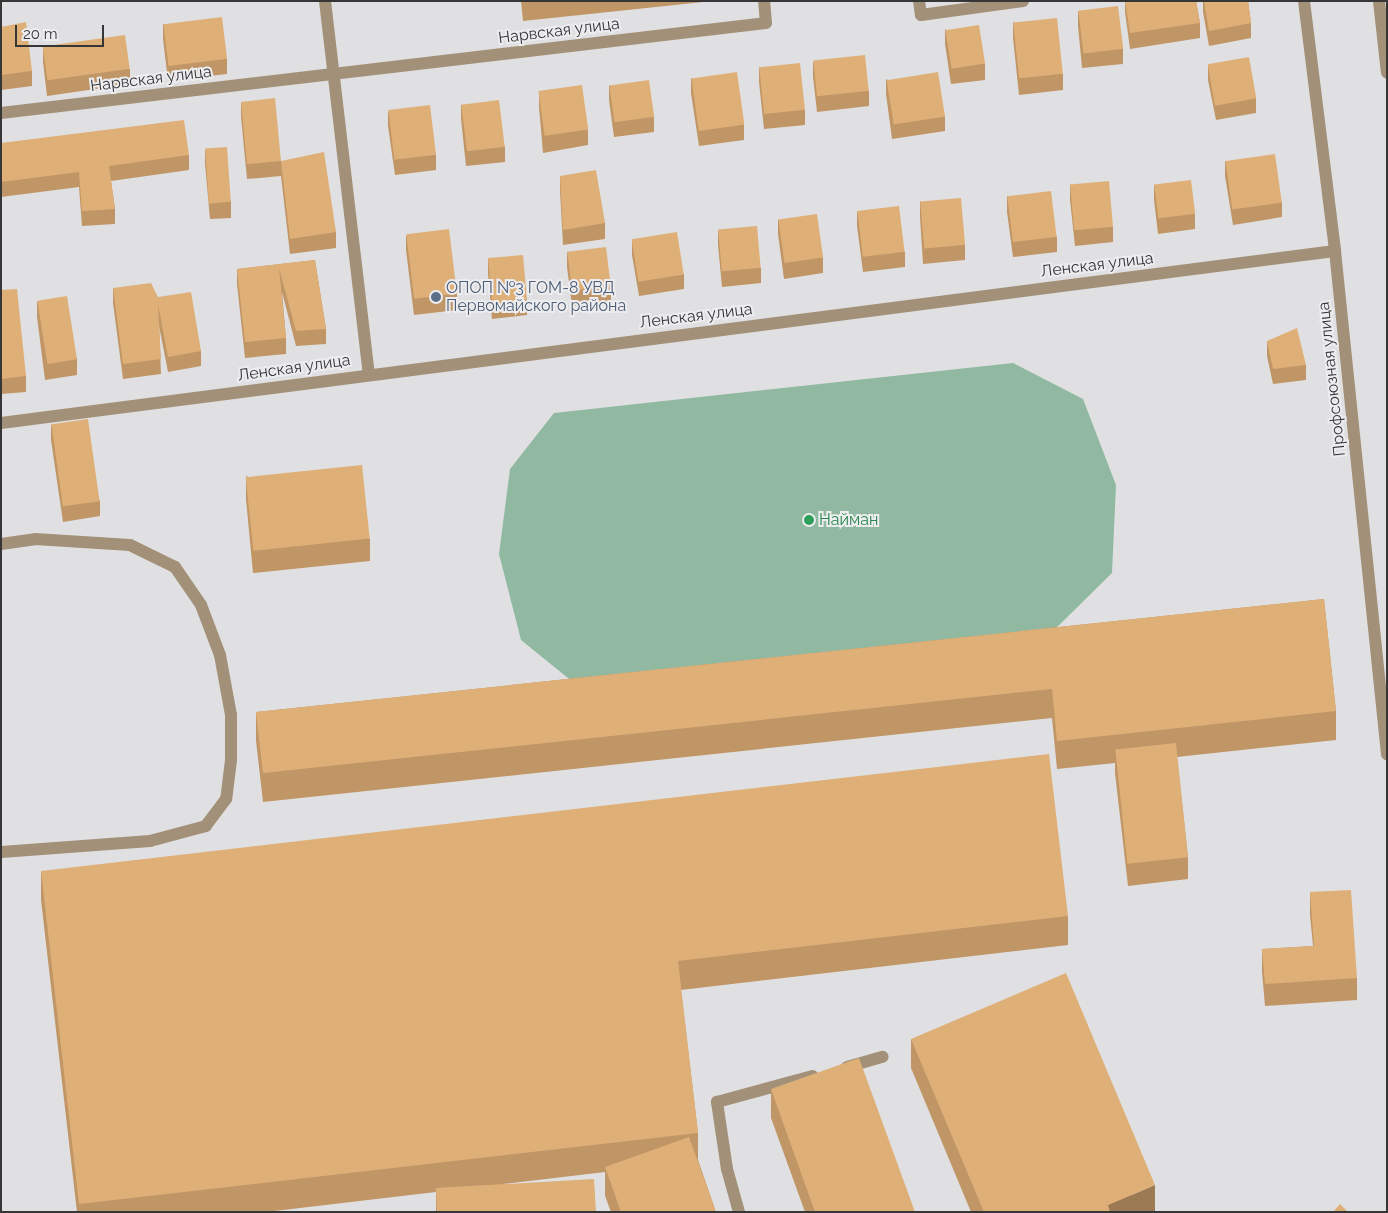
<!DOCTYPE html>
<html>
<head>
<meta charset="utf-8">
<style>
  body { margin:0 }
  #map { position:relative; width:1388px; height:1213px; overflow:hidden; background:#e0e0e2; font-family:Raleway,sans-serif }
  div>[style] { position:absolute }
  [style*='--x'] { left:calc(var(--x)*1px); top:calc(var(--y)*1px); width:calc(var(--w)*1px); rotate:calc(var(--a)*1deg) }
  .green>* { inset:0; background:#91b9a2 }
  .minor>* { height:12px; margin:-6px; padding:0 6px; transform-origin:6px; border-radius:6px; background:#a29178 }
  .wall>* { inset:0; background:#c09667 }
  .shaded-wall>* { inset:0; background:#9c7a54 }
  .building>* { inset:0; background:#dfaf78; transform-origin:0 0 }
  .dots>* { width:14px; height:14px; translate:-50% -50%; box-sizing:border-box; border:2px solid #ededf0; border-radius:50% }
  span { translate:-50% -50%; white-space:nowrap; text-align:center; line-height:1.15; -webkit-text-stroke:4px #ededf0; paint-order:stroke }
  .street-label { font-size:16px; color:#363637 }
  .service-label { font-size:16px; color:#4e5e75 }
  .left { translate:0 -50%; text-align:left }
  .leisure-label { font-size:16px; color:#27864d }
  .frame { position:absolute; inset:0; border:2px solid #363637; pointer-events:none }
  .scale { position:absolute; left:15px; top:25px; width:89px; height:22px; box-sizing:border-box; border:2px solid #363637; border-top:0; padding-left:6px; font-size:15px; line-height:18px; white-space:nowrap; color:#363637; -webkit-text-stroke:4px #ededf0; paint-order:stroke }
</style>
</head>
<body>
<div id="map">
  <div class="green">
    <div style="clip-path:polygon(1013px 363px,1083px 399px,1116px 485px,1112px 573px,1043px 641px,584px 691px,521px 640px,499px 554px,510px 469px,554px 413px)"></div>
  </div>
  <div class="minor">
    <div style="--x:325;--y:1;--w:376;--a:83.3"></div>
    <div style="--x:919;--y:1;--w:14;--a:82"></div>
    <div style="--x:921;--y:15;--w:103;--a:-7.8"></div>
    <div style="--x:1304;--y:1;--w:252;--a:82.9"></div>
    <div style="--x:1335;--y:251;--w:506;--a:84.1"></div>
    <div style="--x:1379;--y:1;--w:72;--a:83.7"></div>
    <div style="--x:1;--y:113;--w:770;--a:-6.71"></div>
    <div style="--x:766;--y:23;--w:22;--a:-95"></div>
    <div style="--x:1;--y:423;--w:1345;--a:-7.35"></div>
    <div style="--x:1;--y:544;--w:34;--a:-8"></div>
    <div style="--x:35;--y:539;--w:95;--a:3.6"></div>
    <div style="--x:130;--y:545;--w:50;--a:26.1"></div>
    <div style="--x:175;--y:567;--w:46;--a:55.6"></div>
    <div style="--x:201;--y:605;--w:53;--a:69.2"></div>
    <div style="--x:220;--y:655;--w:61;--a:79.6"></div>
    <div style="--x:231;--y:715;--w:45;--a:90"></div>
    <div style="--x:231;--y:760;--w:39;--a:97"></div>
    <div style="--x:226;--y:799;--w:34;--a:127"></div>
    <div style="--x:206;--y:826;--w:58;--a:165"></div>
    <div style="--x:150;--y:841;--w:149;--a:175.8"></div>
    <div style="--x:847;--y:1067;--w:37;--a:-16"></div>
    <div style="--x:739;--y:1212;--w:45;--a:-105.6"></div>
    <div style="--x:727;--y:1169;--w:68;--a:-98.5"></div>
    <div style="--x:717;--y:1102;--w:99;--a:-15.2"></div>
  </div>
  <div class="wall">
    <div style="clip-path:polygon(521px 1px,713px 1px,523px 21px)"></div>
    <div style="clip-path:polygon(1125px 1px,1196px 1px,1200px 23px,1200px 38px,1130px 49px,1125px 12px)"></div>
    <div style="clip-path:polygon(1203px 1px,1248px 1px,1251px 23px,1251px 38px,1209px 46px,1203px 12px)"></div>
    <div style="clip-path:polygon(1078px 11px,1123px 49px,1123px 64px,1082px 68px,1078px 26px)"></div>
    <div style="clip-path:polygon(1013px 22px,1063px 74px,1063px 90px,1019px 95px,1013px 38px)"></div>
    <div style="clip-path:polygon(163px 24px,227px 59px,227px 74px,168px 81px,163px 39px)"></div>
    <div style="clip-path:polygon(1px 27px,32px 71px,32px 86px,1px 90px)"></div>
    <div style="clip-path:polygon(945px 29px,985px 64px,985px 80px,951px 84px,945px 44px)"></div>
    <div style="clip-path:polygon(43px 46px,130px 69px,130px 84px,47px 96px,43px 62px)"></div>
    <div style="clip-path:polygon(813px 62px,869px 91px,869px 106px,817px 112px,813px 77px)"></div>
    <div style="clip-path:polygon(1208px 65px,1256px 98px,1256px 113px,1216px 120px,1208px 80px)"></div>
    <div style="clip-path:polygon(759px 67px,805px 110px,805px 125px,764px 129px,759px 82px)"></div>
    <div style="clip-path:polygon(691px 78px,744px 125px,744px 140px,699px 146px,691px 93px)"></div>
    <div style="clip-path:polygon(886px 79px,945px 116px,945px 131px,892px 139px,886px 94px)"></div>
    <div style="clip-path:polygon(609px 85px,654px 117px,654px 132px,614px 137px,609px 100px)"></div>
    <div style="clip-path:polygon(539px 92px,588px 130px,588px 145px,543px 153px,539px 107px)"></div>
    <div style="clip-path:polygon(241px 102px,281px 161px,336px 232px,336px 248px,290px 254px,281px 176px,247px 179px,241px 117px)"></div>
    <div style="clip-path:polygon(461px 104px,505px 147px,505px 162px,466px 166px,461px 119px)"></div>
    <div style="clip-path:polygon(388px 111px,436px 155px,436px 170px,395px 175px,388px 126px)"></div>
    <div style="clip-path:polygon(1px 143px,189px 155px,189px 170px,111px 181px,115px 209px,115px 224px,82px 226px,79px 187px,1px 197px)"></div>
    <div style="clip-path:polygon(205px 149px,231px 202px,231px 218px,210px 219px,205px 164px)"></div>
    <div style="clip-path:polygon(1225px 161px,1282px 202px,1282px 217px,1233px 225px,1225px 176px)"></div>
    <div style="clip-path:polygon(560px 176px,605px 223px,605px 239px,563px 245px,560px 191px)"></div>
    <div style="clip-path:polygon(1070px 184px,1113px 227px,1113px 242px,1075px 246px,1070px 200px)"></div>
    <div style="clip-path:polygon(1154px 185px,1195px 214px,1195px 229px,1158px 234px,1154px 200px)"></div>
    <div style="clip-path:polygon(1007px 196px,1057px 237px,1057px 252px,1013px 257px,1007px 212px)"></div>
    <div style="clip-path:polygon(920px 201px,965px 245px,965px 260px,923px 264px,920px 217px)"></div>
    <div style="clip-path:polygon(857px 211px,905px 252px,905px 267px,863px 272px,857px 226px)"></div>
    <div style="clip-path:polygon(778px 219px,823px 258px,823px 273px,784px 279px,778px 234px)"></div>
    <div style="clip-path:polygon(718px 230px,761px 268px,761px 283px,722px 287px,718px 245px)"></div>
    <div style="clip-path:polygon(406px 235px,457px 294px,457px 310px,414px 315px,406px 250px)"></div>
    <div style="clip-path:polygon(632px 240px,684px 274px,684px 289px,639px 296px,632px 255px)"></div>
    <div style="clip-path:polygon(567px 252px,611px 286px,611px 302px,572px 306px,567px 267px)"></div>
    <div style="clip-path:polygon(488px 258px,527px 300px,527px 315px,492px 319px,488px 273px)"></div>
    <div style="clip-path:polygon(315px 260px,326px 329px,326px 344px,296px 346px,282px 292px,286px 338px,286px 354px,245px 358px,237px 284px,237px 269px)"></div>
    <div style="clip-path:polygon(113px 288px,158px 297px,201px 351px,201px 366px,168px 372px,159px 326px,161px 374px,123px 379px,113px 303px)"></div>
    <div style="clip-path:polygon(1px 290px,26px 376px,26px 392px,1px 394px)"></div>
    <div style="clip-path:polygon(37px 301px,77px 359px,77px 375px,45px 380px,37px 317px)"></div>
    <div style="clip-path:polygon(1267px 341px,1306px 365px,1306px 380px,1273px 384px,1267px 356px)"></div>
    <div style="clip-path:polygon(51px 424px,100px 501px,100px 516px,63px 522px,51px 440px)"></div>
    <div style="clip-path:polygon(246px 476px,370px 539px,370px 561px,253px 573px,246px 499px)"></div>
    <div style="clip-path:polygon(1324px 599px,1336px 711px,1336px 740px,1177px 757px,1188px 857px,1188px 879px,1128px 886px,1115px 773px,1115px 763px,1057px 769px,1052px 718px,263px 802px,256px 741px,256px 712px)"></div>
    <div style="clip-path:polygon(41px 871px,1068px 916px,1068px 945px,681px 990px,698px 1133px,698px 1160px,716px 1212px,611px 1212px,605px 1196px,605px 1172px,503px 1184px,596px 1212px,436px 1212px,436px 1192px,266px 1212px,77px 1212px,41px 900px)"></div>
    <div style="clip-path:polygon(1310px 892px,1357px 978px,1357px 1000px,1265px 1006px,1262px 972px,1262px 949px,1313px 946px,1310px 915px)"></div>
    <div style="clip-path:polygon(911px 1039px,1155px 1212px,971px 1212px,911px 1068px)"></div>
    <div style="clip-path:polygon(771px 1089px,915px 1212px,805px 1212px,771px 1118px)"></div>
  </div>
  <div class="shaded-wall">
    <div style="clip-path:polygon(1155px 1185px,1155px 1212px,1108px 1212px,1108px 1205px)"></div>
  </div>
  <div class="building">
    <div style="clip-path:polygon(1125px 1px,1196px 1px,1200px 23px,1130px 33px)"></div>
    <div style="clip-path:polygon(1204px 1px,1248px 1px,1251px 23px,1209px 31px)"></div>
    <div style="left:1118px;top:6px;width:43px;height:40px;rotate:83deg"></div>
    <div style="left:222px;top:17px;width:42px;height:59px;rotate:83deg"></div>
    <div style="left:1057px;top:18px;width:56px;height:44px;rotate:84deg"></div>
    <div style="clip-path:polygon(26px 22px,32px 71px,1px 75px,1px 27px)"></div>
    <div style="left:979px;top:25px;width:39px;height:34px;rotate:81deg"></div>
    <div style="left:125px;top:35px;width:34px;height:83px;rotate:82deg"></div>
    <div style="left:865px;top:55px;width:36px;height:52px;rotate:84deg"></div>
    <div style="left:1249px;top:57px;width:42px;height:42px;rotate:80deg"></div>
    <div style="left:800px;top:63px;width:47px;height:41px;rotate:84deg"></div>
    <div style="left:737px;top:72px;width:53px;height:46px;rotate:82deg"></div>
    <div style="left:938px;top:72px;width:45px;height:52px;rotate:81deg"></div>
    <div style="left:649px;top:80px;width:37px;height:40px;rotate:82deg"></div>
    <div style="left:582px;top:85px;width:45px;height:44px;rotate:82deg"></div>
    <div style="clip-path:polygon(275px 98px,281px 161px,324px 152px,336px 232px,290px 239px,281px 161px,247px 164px,241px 102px)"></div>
    <div style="left:499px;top:100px;width:47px;height:38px;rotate:83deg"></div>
    <div style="left:430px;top:105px;width:50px;height:42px;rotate:83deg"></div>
    <div style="clip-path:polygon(184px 120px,189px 155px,109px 166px,115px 209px,82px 211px,79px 172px,1px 182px,1px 143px)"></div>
    <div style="left:227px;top:147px;width:55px;height:22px;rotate:86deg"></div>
    <div style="left:1275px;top:154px;width:49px;height:50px;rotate:82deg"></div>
    <div style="clip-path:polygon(596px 170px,605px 223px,563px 230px,560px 176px)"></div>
    <div style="left:1191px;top:180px;width:34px;height:37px;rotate:83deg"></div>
    <div style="left:1109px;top:181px;width:46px;height:39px;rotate:85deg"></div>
    <div style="left:1051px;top:191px;width:46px;height:44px;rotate:83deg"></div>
    <div style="left:961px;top:198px;width:47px;height:41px;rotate:85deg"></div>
    <div style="left:899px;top:206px;width:46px;height:42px;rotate:83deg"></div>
    <div style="left:817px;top:214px;width:44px;height:39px;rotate:82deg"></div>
    <div style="left:757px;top:226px;width:42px;height:39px;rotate:85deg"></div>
    <div style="left:449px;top:229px;width:65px;height:43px;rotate:83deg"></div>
    <div style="left:677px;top:232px;width:43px;height:46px;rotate:81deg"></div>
    <div style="left:606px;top:247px;width:39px;height:39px;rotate:83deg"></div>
    <div style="left:523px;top:255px;width:45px;height:35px;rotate:85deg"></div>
    <div style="clip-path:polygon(315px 260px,326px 329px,296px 331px,279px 268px,286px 338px,245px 342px,237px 269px)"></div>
    <div style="clip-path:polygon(151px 283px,158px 297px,191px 292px,201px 351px,168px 357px,158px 304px,161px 359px,123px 364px,113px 288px)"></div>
    <div style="clip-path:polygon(17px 289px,26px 376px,1px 379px,1px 290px)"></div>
    <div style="left:67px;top:296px;width:64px;height:30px;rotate:81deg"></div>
    <div style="clip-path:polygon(1297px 328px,1306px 365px,1273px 369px,1267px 341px)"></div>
    <div style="left:88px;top:419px;width:83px;height:37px;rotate:82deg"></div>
    <div style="left:362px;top:465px;width:74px;height:117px;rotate:84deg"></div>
    <div style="clip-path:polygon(1324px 599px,1336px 711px,1057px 741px,1052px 689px,263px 773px,256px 712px)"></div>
    <div style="left:1176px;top:743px;width:115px;height:61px;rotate:84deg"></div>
    <div style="clip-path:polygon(1049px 754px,1068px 916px,678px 961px,698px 1133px,79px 1204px,41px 871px)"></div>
    <div style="clip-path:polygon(1351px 890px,1357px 978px,1265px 984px,1262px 949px,1314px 946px,1310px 892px)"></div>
    <div style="clip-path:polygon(1066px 973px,1155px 1185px,1108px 1205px,1110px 1212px,984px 1212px,911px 1039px)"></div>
    <div style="clip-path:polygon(859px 1058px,915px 1212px,815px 1212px,771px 1089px)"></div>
    <div style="clip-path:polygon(689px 1137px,716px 1212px,621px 1212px,605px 1167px)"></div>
    <div style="clip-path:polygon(594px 1179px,596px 1212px,437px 1212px,436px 1188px)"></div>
    <div style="clip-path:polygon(1340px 1204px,1348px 1212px,1333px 1212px)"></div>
  </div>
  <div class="dots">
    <div style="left:436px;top:297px;background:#5c6f8a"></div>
    <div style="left:809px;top:520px;background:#2e9e5b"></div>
  </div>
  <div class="street-label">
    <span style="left:559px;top:31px;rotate:-7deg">Нарвская улица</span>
    <span style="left:151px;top:79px;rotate:-7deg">Нарвская улица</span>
    <span style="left:1097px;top:265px;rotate:-7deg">Ленская улица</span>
    <span style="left:696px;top:316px;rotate:-7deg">Ленская улица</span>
    <span style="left:294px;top:368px;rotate:-8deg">Ленская улица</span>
    <span style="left:1332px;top:379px;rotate:-96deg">Профсоюзная улица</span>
  </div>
  <div class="service-label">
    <span class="left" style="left:446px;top:297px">ОПОП №3 ГОМ-8 УВД<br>Первомайского района</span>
  </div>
  <div class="leisure-label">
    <span class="left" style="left:819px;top:520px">Найман</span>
  </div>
  <div class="frame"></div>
  <div class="scale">20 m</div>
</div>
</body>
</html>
